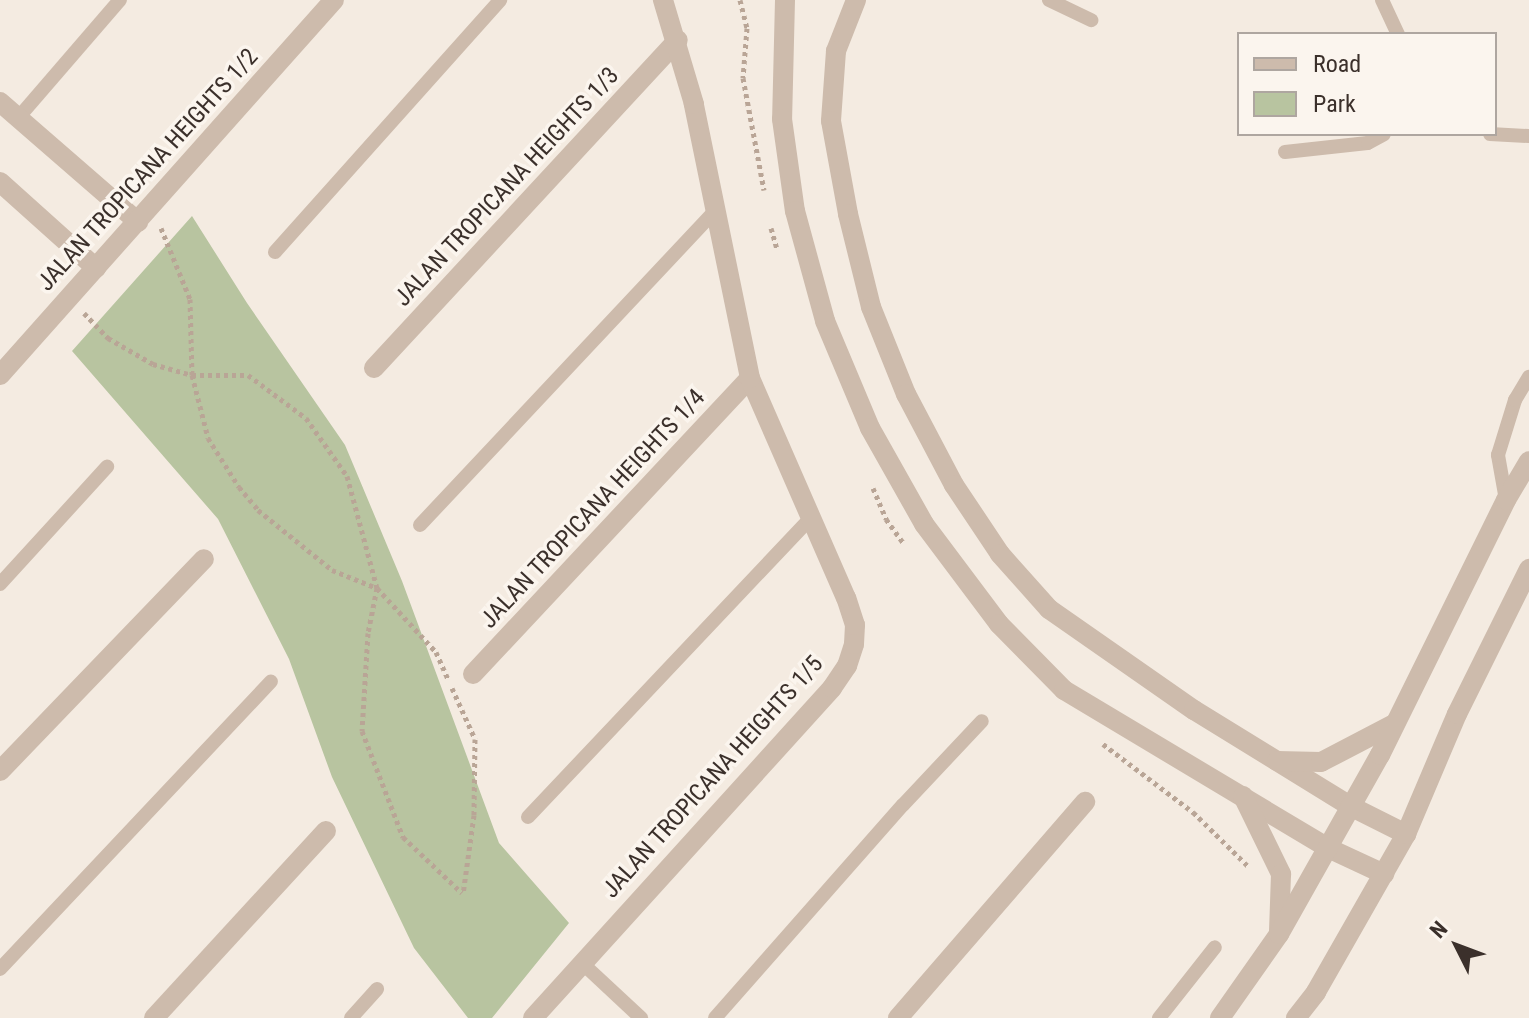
<!DOCTYPE html>
<html>
<head>
<meta charset="utf-8">
<style>
  body { margin:0 }
  #map { position:relative; width:1529px; height:1018px; overflow:hidden; background:#f4ebe1; font-family:"Roboto Condensed",sans-serif }
  div>[style] { position:absolute }
  [style*='--x'] { left:calc(var(--x)*1px); top:calc(var(--y)*1px); width:calc(var(--w)*1px); rotate:calc(var(--a)*1deg) }
  .green>* { inset:0; background:#b8c4a0 }
  .path>* { height:5px; margin-top:-2.5px; transform-origin:0; background:repeating-linear-gradient(90deg,#b9a596 0 4px,transparent 0 8px) }
  .service>* { height:14px; margin:-7px; padding:0 7px; transform-origin:7px; border-radius:7px; background:#cdbbac }
  .minor>* { height:20px; margin:-10px; padding:0 10px; transform-origin:10px; border-radius:10px; background:#cdbbac }
  .tertiary>* { height:20px; margin:-10px; padding:0 10px; transform-origin:10px; border-radius:10px; background:#cdbbac }
  span { translate:-50% -50%; white-space:nowrap; text-align:center; line-height:1.15; -webkit-text-stroke:7px #fbf5ee; paint-order:stroke }
  .street-label { font-size:24px; color:#3b302b }
  .legend { position:absolute; left:1237px; top:32px; width:260px; height:104px; box-sizing:border-box; background:#fbf5ee; border:2px solid #aea6a0; margin:0; padding:10px 14px; list-style:none; font-size:24px; color:#3b302b }
  .legend li { display:flex; align-items:center; gap:16px; height:40px }
  .legend b { width:40px; border:2px solid #aea6a0 }
  .north { position:absolute; left:1417px; top:906px; width:80px; height:80px; -webkit-text-stroke:6px #fbf5ee; paint-order:stroke; rotate:312deg; font-size:22px; font-weight:700; line-height:32px; text-align:center; color:#3b302b }
  .north::after { content:''; display:block; margin:auto; width:28px; height:36px; background:#3b302b; clip-path:polygon(50% 0,100% 100%,50% 72%,0 100%) }
</style>
</head>
<body>
<div id="map">
  <div class="green">
    <div style="clip-path:polygon(192px 216px,247px 303px,345px 445px,402px 581px,499px 843px,569px 923px,492px 1018px,468px 1018px,414px 948px,332px 777px,289px 659px,218px 519px,72px 351px)"></div>
  </div>
  <div class="path">
    <div style="--x:740;--y:0;--w:29;--a:76"></div>
    <div style="--x:747;--y:28;--w:50;--a:94.6"></div>
    <div style="--x:743;--y:78;--w:114;--a:79.4"></div>
    <div style="--x:161;--y:228;--w:77;--a:67.8"></div>
    <div style="--x:190;--y:299;--w:76;--a:88.5"></div>
    <div style="--x:192;--y:375;--w:65;--a:75.7"></div>
    <div style="--x:208;--y:438;--w:58;--a:57.7"></div>
    <div style="--x:239;--y:487;--w:30;--a:50"></div>
    <div style="--x:258;--y:510;--w:95;--a:39"></div>
    <div style="--x:332;--y:570;--w:48;--a:21.8"></div>
    <div style="--x:377;--y:588;--w:87;--a:47.3"></div>
    <div style="--x:436;--y:652;--w:30;--a:66"></div>
    <div style="--x:771;--y:228;--w:22;--a:74"></div>
    <div style="--x:84;--y:313;--w:35;--a:46"></div>
    <div style="--x:108;--y:338;--w:52;--a:30"></div>
    <div style="--x:153;--y:364;--w:41;--a:15.8"></div>
    <div style="--x:192;--y:375;--w:56;--a:0"></div>
    <div style="--x:248;--y:375;--w:72;--a:36.6"></div>
    <div style="--x:306;--y:418;--w:71;--a:54.7"></div>
    <div style="--x:347;--y:476;--w:116;--a:75"></div>
    <div style="--x:377;--y:588;--w:46;--a:101.3"></div>
    <div style="--x:368;--y:633;--w:98;--a:93.5"></div>
    <div style="--x:362;--y:731;--w:114;--a:68.9"></div>
    <div style="--x:403;--y:837;--w:81;--a:43.5"></div>
    <div style="--x:873;--y:488;--w:34;--a:67"></div>
    <div style="--x:886;--y:519;--w:29;--a:54"></div>
    <div style="--x:452;--y:688;--w:56;--a:65.7"></div>
    <div style="--x:475;--y:739;--w:76;--a:90.8"></div>
    <div style="--x:474;--y:815;--w:80;--a:97.9"></div>
    <div style="--x:1103;--y:744;--w:113;--a:37.1"></div>
    <div style="--x:1193;--y:812;--w:77;--a:44.5"></div>
  </div>
  <div class="service">
    <div style="--x:1049;--y:0;--w:47;--a:25.5"></div>
    <div style="--x:1382;--y:0;--w:38;--a:65"></div>
    <div style="--x:18;--y:118;--w:156;--a:-49.2"></div>
    <div style="--x:1490;--y:134;--w:39;--a:3"></div>
    <div style="--x:1285;--y:152;--w:83;--a:-6.2"></div>
    <div style="--x:1368;--y:143;--w:18;--a:-29"></div>
    <div style="--x:275;--y:252;--w:338;--a:-48.2"></div>
    <div style="--x:1506;--y:500;--w:46;--a:-100.1"></div>
    <div style="--x:1498;--y:455;--w:58;--a:-72.8"></div>
    <div style="--x:1515;--y:400;--w:27;--a:-59"></div>
    <div style="--x:420;--y:525;--w:429;--a:-46.8"></div>
    <div style="--x:0;--y:584;--w:159;--a:-47.6"></div>
    <div style="--x:528;--y:817;--w:412;--a:-46.6"></div>
    <div style="--x:582;--y:963;--w:81;--a:43"></div>
    <div style="--x:0;--y:969;--w:395;--a:-46.7"></div>
    <div style="--x:351;--y:1018;--w:39;--a:-48"></div>
    <div style="--x:715;--y:1018;--w:284;--a:-48.6"></div>
    <div style="--x:903;--y:805;--w:115;--a:-46.8"></div>
    <div style="--x:1159;--y:1018;--w:90;--a:-51.7"></div>
  </div>
  <div class="minor">
    <div style="--x:0;--y:102;--w:183;--a:41"></div>
    <div style="--x:0;--y:182;--w:129;--a:41.9"></div>
    <div style="--x:374;--y:368;--w:447;--a:-47.2"></div>
    <div style="--x:0;--y:375;--w:502;--a:-48.31"></div>
    <div style="--x:473;--y:674;--w:405;--a:-46.9"></div>
    <div style="--x:0;--y:771;--w:294;--a:-46.1"></div>
    <div style="--x:154;--y:1018;--w:254;--a:-47.4"></div>
    <div style="--x:533;--y:1018;--w:445;--a:-47.8"></div>
    <div style="--x:832;--y:688;--w:27;--a:-56"></div>
    <div style="--x:847;--y:666;--w:23;--a:-72"></div>
    <div style="--x:854;--y:644;--w:19;--a:-87"></div>
    <div style="--x:855;--y:625;--w:28;--a:-108"></div>
    <div style="--x:846;--y:598;--w:240;--a:-113.6"></div>
    <div style="--x:750;--y:378;--w:280;--a:-101.6"></div>
    <div style="--x:694;--y:104;--w:109;--a:-106.6"></div>
    <div style="--x:898;--y:1018;--w:286;--a:-49.1"></div>
  </div>
  <div class="tertiary">
    <div style="--x:785;--y:0;--w:119;--a:91.4"></div>
    <div style="--x:782;--y:119;--w:93;--a:82"></div>
    <div style="--x:795;--y:211;--w:114;--a:74.7"></div>
    <div style="--x:825;--y:321;--w:116;--a:67.2"></div>
    <div style="--x:870;--y:428;--w:110;--a:60.6"></div>
    <div style="--x:924;--y:524;--w:125;--a:53.1"></div>
    <div style="--x:999;--y:624;--w:93;--a:45.4"></div>
    <div style="--x:1064;--y:690;--w:308;--a:30.9"></div>
    <div style="--x:1328;--y:848;--w:62;--a:24.9"></div>
    <div style="--x:856;--y:0;--w:55;--a:111.4"></div>
    <div style="--x:836;--y:51;--w:70;--a:94.1"></div>
    <div style="--x:831;--y:121;--w:95;--a:79.6"></div>
    <div style="--x:848;--y:214;--w:96;--a:76.1"></div>
    <div style="--x:871;--y:307;--w:94;--a:68.1"></div>
    <div style="--x:906;--y:394;--w:103;--a:62.2"></div>
    <div style="--x:954;--y:485;--w:83;--a:56.3"></div>
    <div style="--x:1000;--y:554;--w:74;--a:48.3"></div>
    <div style="--x:1049;--y:609;--w:177;--a:34.9"></div>
    <div style="--x:1194;--y:710;--w:183;--a:31.6"></div>
    <div style="--x:1350;--y:806;--w:63;--a:26.6"></div>
    <div style="--x:1277;--y:761;--w:44;--a:1.3"></div>
    <div style="--x:1321;--y:762;--w:82;--a:-27.5"></div>
    <div style="--x:1243;--y:796;--w:87;--a:64"></div>
    <div style="--x:1281;--y:874;--w:56;--a:92"></div>
    <div style="--x:1220;--y:1018;--w:103;--a:-54.9"></div>
    <div style="--x:1279;--y:934;--w:206;--a:-60.6"></div>
    <div style="--x:1380;--y:755;--w:284;--a:-63.7"></div>
    <div style="--x:1506;--y:500;--w:45;--a:-59.5"></div>
    <div style="--x:1296;--y:1018;--w:33;--a:-52"></div>
    <div style="--x:1316;--y:992;--w:182;--a:-60.3"></div>
    <div style="--x:1406;--y:834;--w:130;--a:-67"></div>
    <div style="--x:1457;--y:714;--w:162;--a:-63.6"></div>
  </div>
  <div class="street-label">
    <span style="left:148px;top:170px;rotate:-48deg">JALAN TROPICANA HEIGHTS 1/2</span>
    <span style="left:507px;top:187px;rotate:-47deg">JALAN TROPICANA HEIGHTS 1/3</span>
    <span style="left:593px;top:509px;rotate:-47deg">JALAN TROPICANA HEIGHTS 1/4</span>
    <span style="left:713px;top:777px;rotate:-48deg">JALAN TROPICANA HEIGHTS 1/5</span>
  </div>
  <ul class="legend">
  <li><b style="height:10px;background:#cdbbac"></b>Road</li>
  <li><b style="height:22px;background:#b8c4a0"></b>Park</li>
  </ul>
  <div class="north">N</div>
</div>
</body>
</html>
